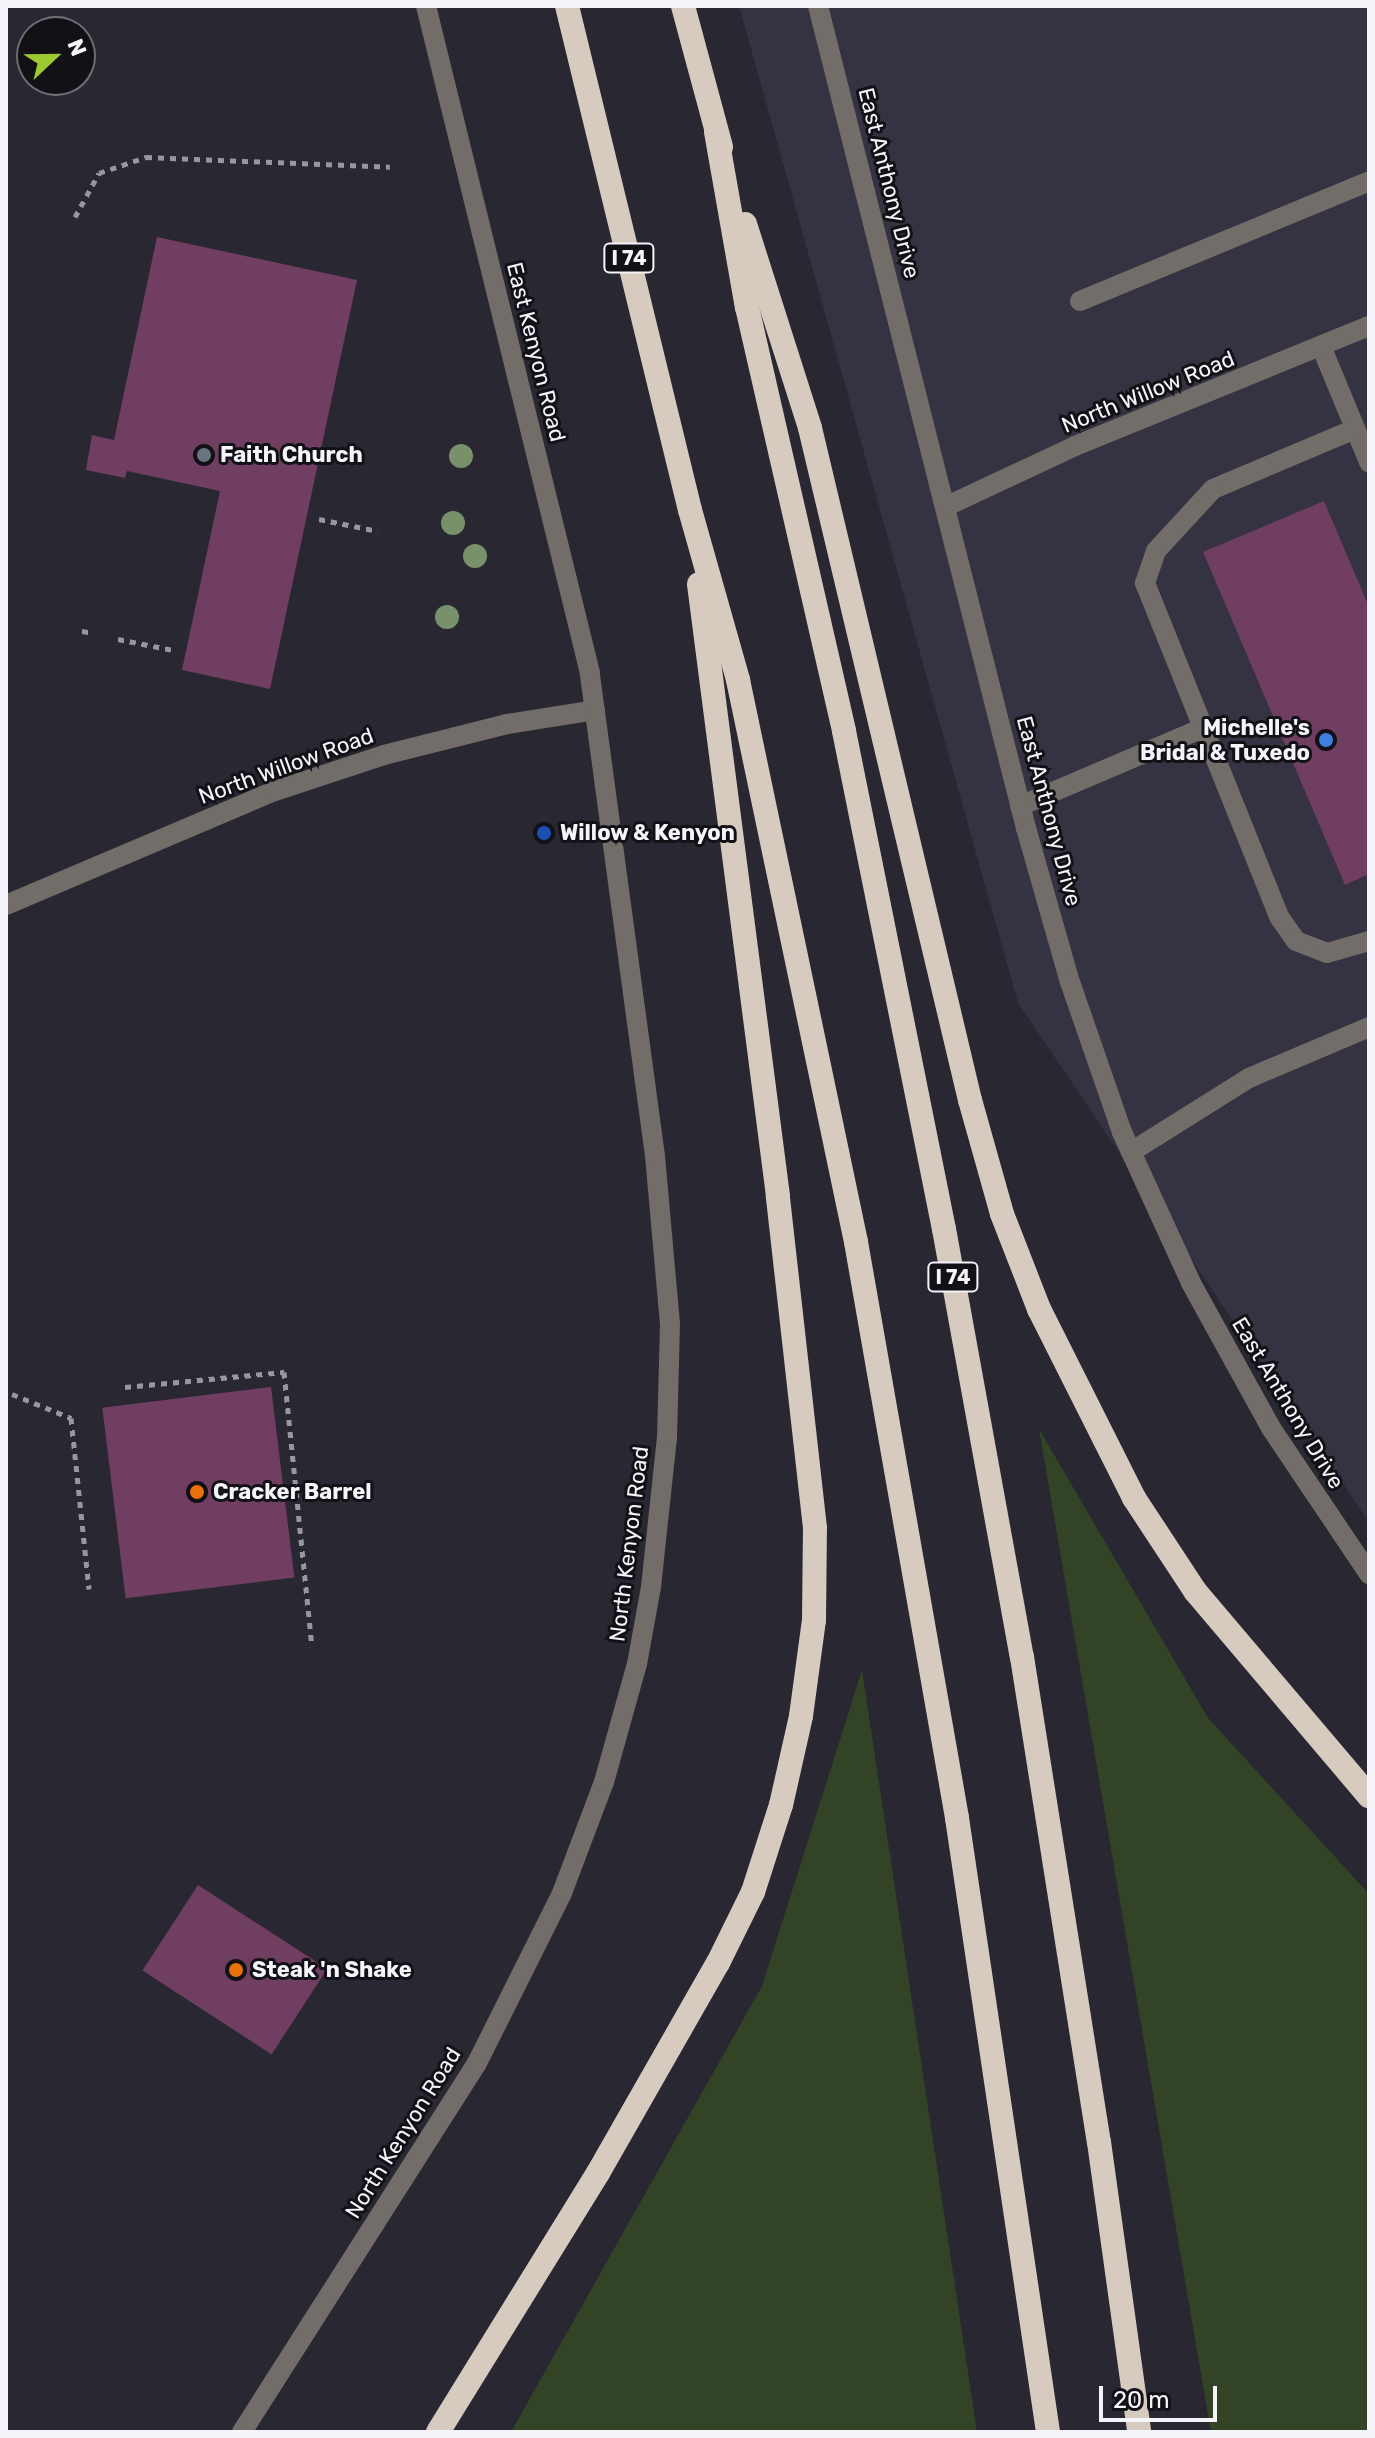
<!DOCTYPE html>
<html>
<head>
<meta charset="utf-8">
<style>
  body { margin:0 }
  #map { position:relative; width:1375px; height:2438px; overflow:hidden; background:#292732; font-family:Rubik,sans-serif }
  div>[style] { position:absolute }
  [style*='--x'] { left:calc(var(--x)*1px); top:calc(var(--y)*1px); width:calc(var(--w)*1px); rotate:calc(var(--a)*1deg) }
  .industrial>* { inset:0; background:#353242 }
  .green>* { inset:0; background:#334326 }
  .building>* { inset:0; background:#703e60; transform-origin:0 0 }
  .path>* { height:5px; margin-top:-2.5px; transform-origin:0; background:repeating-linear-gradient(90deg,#9897a0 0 6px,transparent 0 12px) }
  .service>* { height:20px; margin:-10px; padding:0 10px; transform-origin:10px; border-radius:10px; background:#726d68 }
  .minor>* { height:20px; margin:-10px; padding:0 10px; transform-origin:10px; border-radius:10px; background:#726d68 }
  .motorway>* { height:24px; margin:-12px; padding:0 12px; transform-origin:12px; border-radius:12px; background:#d7cbc0 }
  .trees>* { width:24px; height:24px; margin:-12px; border-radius:50%; background:#79916b }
  .dots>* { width:22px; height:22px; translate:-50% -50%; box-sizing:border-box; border:4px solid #121116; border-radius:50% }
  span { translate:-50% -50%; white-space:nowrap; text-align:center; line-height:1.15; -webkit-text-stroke:6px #121116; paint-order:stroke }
  .shield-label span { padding:2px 6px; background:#121116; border:2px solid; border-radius:6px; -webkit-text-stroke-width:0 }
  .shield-label { font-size:20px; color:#f5f4fb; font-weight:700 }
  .street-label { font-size:22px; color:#f5f4fb }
  .poi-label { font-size:22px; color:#f5f4fb; font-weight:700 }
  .left { translate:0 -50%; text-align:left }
  .right { translate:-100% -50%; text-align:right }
  .frame { position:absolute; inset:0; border:8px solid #f5f4fb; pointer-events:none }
  .north { position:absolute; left:16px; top:16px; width:80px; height:80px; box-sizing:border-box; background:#121116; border:2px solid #6d6c72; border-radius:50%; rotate:68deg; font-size:22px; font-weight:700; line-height:32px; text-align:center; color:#f5f4fb }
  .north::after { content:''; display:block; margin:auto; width:28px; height:36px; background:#9cca32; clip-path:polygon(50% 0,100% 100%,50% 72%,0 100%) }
  .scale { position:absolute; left:1099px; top:2386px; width:118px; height:36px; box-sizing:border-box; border:4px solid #f5f4fb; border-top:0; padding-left:10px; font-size:24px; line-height:28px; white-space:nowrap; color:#f5f4fb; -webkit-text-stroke:6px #121116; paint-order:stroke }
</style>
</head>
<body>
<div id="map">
  <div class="industrial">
    <div style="clip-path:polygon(739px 6px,1369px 6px,1369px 1522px,1018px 1003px)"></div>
  </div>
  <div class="green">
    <div style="clip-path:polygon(1039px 1429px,1208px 1718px,1369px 1894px,1369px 2432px,1211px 2432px)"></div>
    <div style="clip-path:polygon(862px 1670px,977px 2432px,511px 2432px,762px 1986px)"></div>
  </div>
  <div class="building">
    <div style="clip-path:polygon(157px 237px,357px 280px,270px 689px,182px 670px,220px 491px,127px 471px,125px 478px,86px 470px,92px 435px,114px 440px)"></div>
    <div style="clip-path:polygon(1324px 501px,1369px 607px,1369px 874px,1345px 885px,1203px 552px)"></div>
    <div style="left:271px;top:1387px;width:192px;height:170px;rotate:83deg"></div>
    <div style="left:198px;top:1885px;width:154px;height:102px;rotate:33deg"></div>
  </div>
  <div class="path">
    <div style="--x:75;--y:217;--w:50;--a:-61.4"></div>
    <div style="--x:99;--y:173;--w:50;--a:-18.8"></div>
    <div style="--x:146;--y:157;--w:244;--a:2.3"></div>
    <div style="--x:319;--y:519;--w:60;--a:11.5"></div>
    <div style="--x:82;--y:631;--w:11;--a:10"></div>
    <div style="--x:118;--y:639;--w:56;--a:11.3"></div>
    <div style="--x:125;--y:1387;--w:160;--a:-5.4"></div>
    <div style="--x:284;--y:1372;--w:276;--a:84.2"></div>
    <div style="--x:12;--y:1394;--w:64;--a:22.1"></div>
    <div style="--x:71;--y:1418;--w:172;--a:84"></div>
  </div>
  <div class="service">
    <div style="--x:1080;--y:301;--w:313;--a:-22.5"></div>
    <div style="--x:1321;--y:346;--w:126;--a:67.5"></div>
    <div style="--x:1355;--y:429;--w:154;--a:157.1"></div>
    <div style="--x:1213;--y:489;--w:84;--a:132.6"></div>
    <div style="--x:1156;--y:551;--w:34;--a:109"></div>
    <div style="--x:1145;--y:583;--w:361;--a:68.1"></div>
    <div style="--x:1280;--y:918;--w:28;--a:55"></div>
    <div style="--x:1296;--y:941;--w:33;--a:21"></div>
    <div style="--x:1327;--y:953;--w:44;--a:-15.9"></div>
    <div style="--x:1020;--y:806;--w:199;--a:-23.1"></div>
    <div style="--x:1131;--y:1152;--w:139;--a:-32.1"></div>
    <div style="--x:1249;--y:1078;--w:130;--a:-23"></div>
  </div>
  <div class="minor">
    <div style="--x:818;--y:6;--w:848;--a:75.8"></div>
    <div style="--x:1026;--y:828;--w:160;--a:74.1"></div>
    <div style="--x:1070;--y:982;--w:159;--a:70.9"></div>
    <div style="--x:1122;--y:1132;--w:166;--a:65.4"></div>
    <div style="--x:1191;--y:1283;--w:166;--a:61.1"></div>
    <div style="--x:1271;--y:1428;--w:176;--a:56.1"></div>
    <div style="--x:947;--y:506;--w:141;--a:-25.1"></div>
    <div style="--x:1075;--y:446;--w:318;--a:-22.2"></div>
    <div style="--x:6;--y:905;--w:292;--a:-23"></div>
    <div style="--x:275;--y:791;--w:115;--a:-18.3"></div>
    <div style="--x:384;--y:755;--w:127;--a:-14.1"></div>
    <div style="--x:507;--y:724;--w:89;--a:-9"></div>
    <div style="--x:242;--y:2432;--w:437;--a:-57.5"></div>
    <div style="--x:477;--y:2063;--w:190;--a:-63.4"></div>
    <div style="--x:562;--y:1893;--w:119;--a:-69.3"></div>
    <div style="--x:604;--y:1782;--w:123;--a:-74.4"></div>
    <div style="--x:637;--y:1664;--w:78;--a:-79.7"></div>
    <div style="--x:651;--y:1587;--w:150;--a:-83.9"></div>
    <div style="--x:667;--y:1438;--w:114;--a:-88.5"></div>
    <div style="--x:670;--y:1324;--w:169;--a:-95.1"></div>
    <div style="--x:655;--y:1156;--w:487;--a:-97.7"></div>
    <div style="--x:590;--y:673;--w:687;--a:-103.81"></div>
  </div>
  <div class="motorway">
    <div style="--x:567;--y:6;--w:519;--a:76.29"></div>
    <div style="--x:690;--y:510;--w:177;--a:74.2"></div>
    <div style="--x:738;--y:680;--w:574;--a:78.14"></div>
    <div style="--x:856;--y:1242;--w:585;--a:80.05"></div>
    <div style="--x:957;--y:1818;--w:621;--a:81.57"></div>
    <div style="--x:683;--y:6;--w:146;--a:74.9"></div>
    <div style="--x:716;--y:132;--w:178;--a:80"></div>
    <div style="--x:747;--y:307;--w:435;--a:77.1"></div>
    <div style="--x:844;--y:731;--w:508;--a:78.65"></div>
    <div style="--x:944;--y:1229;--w:435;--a:79.7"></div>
    <div style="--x:1022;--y:1657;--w:491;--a:81"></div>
    <div style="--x:1099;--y:2142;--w:293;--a:82.1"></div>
    <div style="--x:745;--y:224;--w:214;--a:72.3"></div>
    <div style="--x:810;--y:428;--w:691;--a:76.61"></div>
    <div style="--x:970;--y:1100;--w:118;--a:74.3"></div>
    <div style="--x:1002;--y:1214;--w:102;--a:68.7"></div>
    <div style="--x:1039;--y:1309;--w:212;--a:63.3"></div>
    <div style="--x:1134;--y:1498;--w:111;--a:56.7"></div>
    <div style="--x:1195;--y:1591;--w:269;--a:49.7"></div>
    <div style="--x:438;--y:2432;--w:304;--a:-58.3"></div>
    <div style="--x:598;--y:2173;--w:242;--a:-60.3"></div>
    <div style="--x:718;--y:1963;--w:79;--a:-63.8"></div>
    <div style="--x:753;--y:1892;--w:91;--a:-72.2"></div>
    <div style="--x:781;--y:1805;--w:91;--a:-77.3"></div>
    <div style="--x:801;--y:1716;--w:97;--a:-82.3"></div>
    <div style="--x:814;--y:1620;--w:92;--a:-89.4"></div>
    <div style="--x:815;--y:1528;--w:334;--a:-96.4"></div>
    <div style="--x:778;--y:1196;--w:617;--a:-97.36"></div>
  </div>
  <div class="trees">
    <div style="left:461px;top:456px"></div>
    <div style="left:453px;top:523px"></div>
    <div style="left:475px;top:556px"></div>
    <div style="left:447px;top:617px"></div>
  </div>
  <div class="dots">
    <div style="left:204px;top:455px;background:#6b7280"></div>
    <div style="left:1326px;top:740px;background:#3f7fe0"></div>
    <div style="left:544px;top:833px;background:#1a4fb4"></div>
    <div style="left:197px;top:1492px;background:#e8710a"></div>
    <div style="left:236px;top:1970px;background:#e8710a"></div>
  </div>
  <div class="shield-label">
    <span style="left:629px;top:258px">I 74</span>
    <span style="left:953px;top:1277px">I 74</span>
  </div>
  <div class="street-label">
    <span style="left:889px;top:183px;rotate:76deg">East Anthony Drive</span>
    <span style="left:536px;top:352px;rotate:76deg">East Kenyon Road</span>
    <span style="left:1148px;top:392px;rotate:-22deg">North Willow Road</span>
    <span style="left:286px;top:766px;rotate:-20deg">North Willow Road</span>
    <span style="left:1049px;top:811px;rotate:75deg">East Anthony Drive</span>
    <span style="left:1288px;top:1403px;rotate:59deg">East Anthony Drive</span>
    <span style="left:629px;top:1544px;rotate:-83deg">North Kenyon Road</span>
    <span style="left:403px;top:2133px;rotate:-58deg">North Kenyon Road</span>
  </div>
  <div class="poi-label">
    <span class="left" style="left:220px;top:455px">Faith Church</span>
    <span class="right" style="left:1310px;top:740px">Michelle's<br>Bridal &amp; Tuxedo</span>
    <span class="left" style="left:560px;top:833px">Willow &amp; Kenyon</span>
    <span class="left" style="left:213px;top:1492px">Cracker Barrel</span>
    <span class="left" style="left:252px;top:1970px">Steak 'n Shake</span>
  </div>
  <div class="frame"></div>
  <div class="north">N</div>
  <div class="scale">20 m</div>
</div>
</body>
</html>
